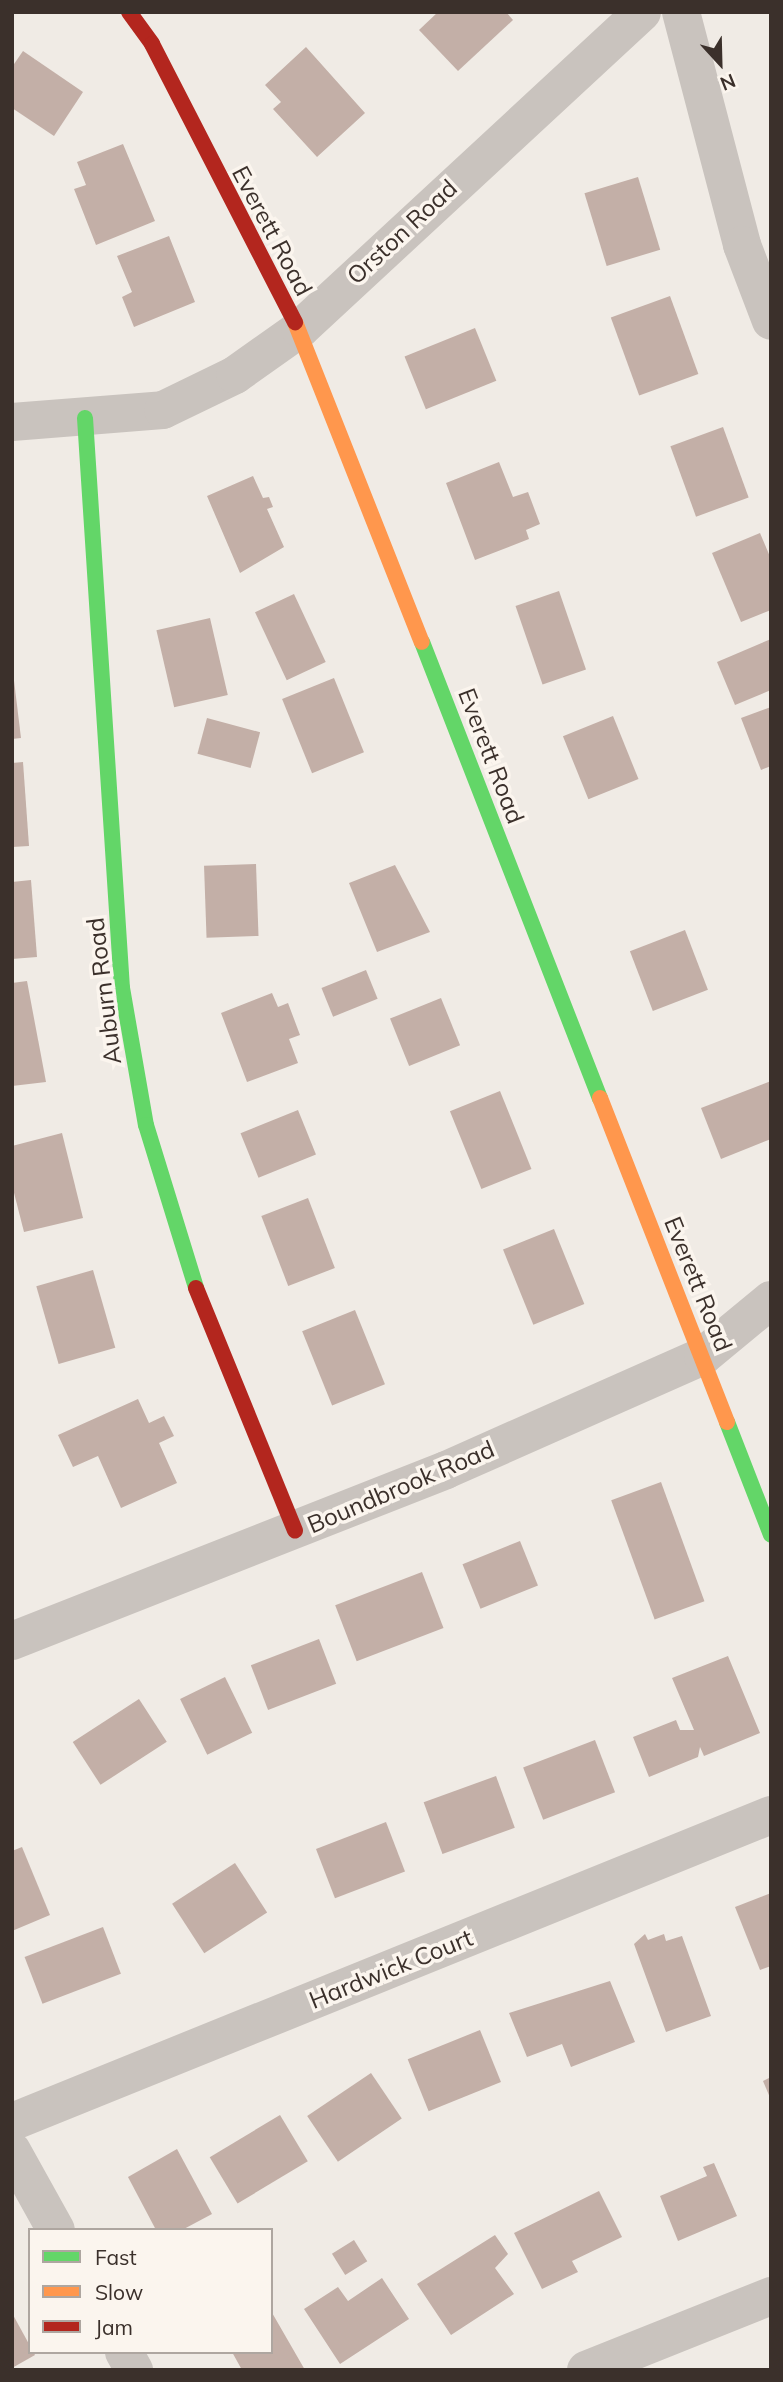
<!DOCTYPE html>
<html>
<head>
<meta charset="utf-8">
<style>
  body { margin:0 }
  #map { position:relative; width:783px; height:2382px; overflow:hidden; background:#f0ebe5; font-family:Mulish,sans-serif }
  div>[style] { position:absolute }
  [style*='--x'] { left:calc(var(--x)*1px); top:calc(var(--y)*1px); width:calc(var(--w)*1px); rotate:calc(var(--a)*1deg) }
  .building>* { inset:0; background:#c3afa7; transform-origin:0 0 }
  .street>* { height:38px; margin:-19px; padding:0 19px; transform-origin:19px; border-radius:19px; background:#c9c3be }
  .fast>* { height:16px; margin:-8px; padding:0 8px; transform-origin:8px; border-radius:8px; background:#63d668 }
  .slow>* { height:16px; margin:-8px; padding:0 8px; transform-origin:8px; border-radius:8px; background:#ff974d }
  .jam>* { height:16px; margin:-8px; padding:0 8px; transform-origin:8px; border-radius:8px; background:#b3261e }
  span { translate:-50% -50%; white-space:nowrap; text-align:center; line-height:1.15; -webkit-text-stroke:7px #fbf5ee; paint-order:stroke }
  .street-label { font-size:24px; color:#3b302b }
  .frame { position:absolute; inset:0; border:14px solid #3b302b; pointer-events:none }
  .legend { position:absolute; left:28px; top:2228px; width:245px; height:126px; box-sizing:border-box; background:#fbf5ee; border:2px solid #aea6a0; margin:0; padding:9px 12px; list-style:none; font-size:21px; color:#3b302b }
  .legend li { display:flex; align-items:center; gap:14px; height:35px }
  .legend b { width:35px; border:2px solid #aea6a0 }
  .north { position:absolute; left:685px; top:28px; width:70px; height:70px; -webkit-text-stroke:5px #fbf5ee; paint-order:stroke; rotate:158deg; font-size:19px; font-weight:700; line-height:28px; text-align:center; color:#3b302b }
  .north::after { content:''; display:block; margin:auto; width:24px; height:32px; background:#3b302b; clip-path:polygon(50% 0,100% 100%,50% 72%,0 100%) }
</style>
</head>
<body>
<div id="map">
  <div class="building">
    <div style="clip-path:polygon(438px 12px,506px 12px,513px 20px,458px 71px,419px 30px)"></div>
    <div style="clip-path:polygon(306px 47px,365px 113px,317px 157px,273px 109px,281px 102px,265px 85px)"></div>
    <div style="clip-path:polygon(23px 51px,83px 92px,54px 136px,12px 108px,12px 67px)"></div>
    <div style="clip-path:polygon(123px 144px,155px 221px,96px 245px,74px 189px,86px 185px,77px 162px)"></div>
    <div style="left:638px;top:177px;width:76px;height:56px;rotate:73deg"></div>
    <div style="clip-path:polygon(169px 236px,195px 302px,134px 327px,122px 297px,132px 292px,117px 256px)"></div>
    <div style="left:670px;top:296px;width:83px;height:63px;rotate:70deg"></div>
    <div style="left:475px;top:328px;width:57px;height:76px;rotate:68deg"></div>
    <div style="left:723px;top:427px;width:75px;height:56px;rotate:70deg"></div>
    <div style="clip-path:polygon(499px 462px,513px 497px,528px 492px,540px 524px,526px 530px,529px 539px,475px 560px,446px 483px)"></div>
    <div style="clip-path:polygon(253px 476px,263px 498px,269px 497px,273px 507px,267px 509px,284px 547px,240px 573px,207px 496px)"></div>
    <div style="clip-path:polygon(760px 533px,771px 559px,771px 610px,741px 622px,712px 553px)"></div>
    <div style="left:559px;top:591px;width:83px;height:46px;rotate:71deg"></div>
    <div style="left:294px;top:594px;width:75px;height:43px;rotate:65deg"></div>
    <div style="left:210px;top:618px;width:79px;height:55px;rotate:77deg"></div>
    <div style="clip-path:polygon(771px 639px,771px 690px,735px 705px,717px 662px)"></div>
    <div style="clip-path:polygon(12px 664px,21px 738px,12px 739px)"></div>
    <div style="left:334px;top:678px;width:80px;height:56px;rotate:68deg"></div>
    <div style="clip-path:polygon(771px 707px,771px 766px,761px 770px,741px 718px)"></div>
    <div style="left:613px;top:716px;width:68px;height:54px;rotate:68deg"></div>
    <div style="left:207px;top:718px;width:55px;height:37px;rotate:15deg"></div>
    <div style="clip-path:polygon(23px 762px,29px 846px,12px 847px,12px 763px)"></div>
    <div style="left:256px;top:864px;width:72px;height:52px;rotate:88deg"></div>
    <div style="clip-path:polygon(395px 865px,430px 932px,377px 952px,349px 883px)"></div>
    <div style="clip-path:polygon(31px 880px,37px 957px,12px 959px,12px 882px)"></div>
    <div style="left:685px;top:930px;width:64px;height:59px;rotate:69deg"></div>
    <div style="left:366px;top:970px;width:31px;height:48px;rotate:68deg"></div>
    <div style="clip-path:polygon(27px 981px,46px 1082px,12px 1086px,12px 983px)"></div>
    <div style="clip-path:polygon(272px 993px,278px 1007px,288px 1003px,300px 1035px,289px 1039px,298px 1063px,247px 1082px,221px 1013px)"></div>
    <div style="left:441px;top:998px;width:51px;height:55px;rotate:68deg"></div>
    <div style="clip-path:polygon(771px 1081px,771px 1139px,721px 1159px,701px 1108px)"></div>
    <div style="left:500px;top:1091px;width:84px;height:54px;rotate:68deg"></div>
    <div style="left:298px;top:1110px;width:48px;height:62px;rotate:68deg"></div>
    <div style="clip-path:polygon(62px 1133px,83px 1218px,24px 1232px,12px 1185px,12px 1146px)"></div>
    <div style="left:308px;top:1198px;width:75px;height:50px;rotate:69deg"></div>
    <div style="left:554px;top:1229px;width:81px;height:55px;rotate:68deg"></div>
    <div style="left:93px;top:1270px;width:81px;height:59px;rotate:74deg"></div>
    <div style="left:355px;top:1310px;width:80px;height:57px;rotate:68deg"></div>
    <div style="clip-path:polygon(138px 1399px,149px 1423px,164px 1416px,174px 1436px,159px 1443px,177px 1483px,121px 1508px,98px 1456px,73px 1467px,58px 1435px)"></div>
    <div style="left:661px;top:1482px;width:127px;height:53px;rotate:70deg"></div>
    <div style="left:520px;top:1541px;width:48px;height:62px;rotate:68deg"></div>
    <div style="left:422px;top:1572px;width:60px;height:93px;rotate:69deg"></div>
    <div style="left:319px;top:1639px;width:48px;height:73px;rotate:69deg"></div>
    <div style="clip-path:polygon(728px 1656px,760px 1733px,704px 1756px,700px 1747px,698px 1757px,649px 1777px,633px 1737px,676px 1720px,680px 1730px,694px 1730px,672px 1678px)"></div>
    <div style="left:225px;top:1677px;width:62px;height:50px;rotate:64deg"></div>
    <div style="left:139px;top:1699px;width:51px;height:79px;rotate:57deg"></div>
    <div style="left:595px;top:1740px;width:56px;height:77px;rotate:69deg"></div>
    <div style="left:496px;top:1776px;width:55px;height:77px;rotate:70deg"></div>
    <div style="left:386px;top:1822px;width:53px;height:75px;rotate:69deg"></div>
    <div style="clip-path:polygon(22px 1847px,50px 1915px,12px 1931px,12px 1851px)"></div>
    <div style="left:235px;top:1863px;width:59px;height:75px;rotate:57deg"></div>
    <div style="clip-path:polygon(771px 1893px,771px 1966px,760px 1970px,735px 1907px)"></div>
    <div style="left:103px;top:1927px;width:50px;height:84px;rotate:69deg"></div>
    <div style="clip-path:polygon(645px 1934px,648px 1940px,664px 1934px,666px 1941px,682px 1936px,711px 2016px,666px 2032px,634px 1944px)"></div>
    <div style="clip-path:polygon(610px 1981px,635px 2042px,571px 2067px,562px 2044px,527px 2057px,509px 2013px)"></div>
    <div style="left:480px;top:2030px;width:56px;height:78px;rotate:68deg"></div>
    <div style="left:371px;top:2073px;width:55px;height:77px;rotate:56deg"></div>
    <div style="clip-path:polygon(771px 2077px,771px 2100px,763px 2081px)"></div>
    <div style="left:280px;top:2115px;width:54px;height:82px;rotate:59deg"></div>
    <div style="clip-path:polygon(177px 2149px,212px 2214px,182px 2230px,156px 2230px,128px 2177px)"></div>
    <div style="clip-path:polygon(714px 2163px,737px 2216px,678px 2241px,660px 2196px,707px 2176px,703px 2167px)"></div>
    <div style="clip-path:polygon(599px 2191px,622px 2237px,572px 2261px,578px 2272px,542px 2289px,514px 2233px)"></div>
    <div style="clip-path:polygon(495px 2235px,508px 2254px,495px 2268px,514px 2294px,451px 2335px,417px 2284px)"></div>
    <div style="left:354px;top:2240px;width:25px;height:26px;rotate:58deg"></div>
    <div style="clip-path:polygon(382px 2278px,409px 2319px,340px 2364px,304px 2309px,338px 2287px,348px 2301px)"></div>
    <div style="clip-path:polygon(271px 2311px,305px 2370px,242px 2370px,232px 2352px,271px 2352px)"></div>
    <div style="clip-path:polygon(12px 2313px,35px 2355px,12px 2368px)"></div>
  </div>
  <div class="street">
    <div style="--x:681;--y:12;--w:241;--a:75.3"></div>
    <div style="--x:742;--y:245;--w:81;--a:69.1"></div>
    <div style="--x:12;--y:422;--w:151;--a:-4.5"></div>
    <div style="--x:163;--y:410;--w:80;--a:-25.9"></div>
    <div style="--x:235;--y:375;--w:80;--a:-35.3"></div>
    <div style="--x:300;--y:329;--w:466;--a:-42.8"></div>
    <div style="--x:12;--y:1641;--w:466;--a:-21.5"></div>
    <div style="--x:446;--y:1470;--w:281;--a:-23.9"></div>
    <div style="--x:703;--y:1356;--w:88;--a:-39.5"></div>
    <div style="--x:12;--y:2122;--w:819;--a:-22.02"></div>
    <div style="--x:12;--y:2151;--w:90;--a:60.9"></div>
    <div style="--x:124;--y:2352;--w:21;--a:61"></div>
    <div style="--x:586;--y:2370;--w:199;--a:-21.8"></div>
  </div>
  <div class="fast">
    <div style="--x:85;--y:418;--w:571;--a:86.29"></div>
    <div style="--x:122;--y:988;--w:139;--a:80.1"></div>
    <div style="--x:146;--y:1125;--w:170;--a:72.9"></div>
    <div style="--x:422;--y:642;--w:490;--a:68.7"></div>
    <div style="--x:727;--y:1422;--w:121;--a:68.7"></div>
  </div>
  <div class="slow">
    <div style="--x:295;--y:322;--w:344;--a:68.4"></div>
    <div style="--x:600;--y:1098;--w:348;--a:68.6"></div>
  </div>
  <div class="jam">
    <div style="--x:129;--y:12;--w:39;--a:54"></div>
    <div style="--x:152;--y:44;--w:313;--a:62.8"></div>
    <div style="--x:196;--y:1288;--w:262;--a:67.8"></div>
  </div>
  <div class="street-label">
    <span style="left:272px;top:231px;rotate:62deg">Everett Road</span>
    <span style="left:402px;top:232px;rotate:-43deg">Orston Road</span>
    <span style="left:491px;top:756px;rotate:69deg">Everett Road</span>
    <span style="left:104px;top:991px;rotate:-97deg">Auburn Road</span>
    <span style="left:698px;top:1284px;rotate:68deg">Everett Road</span>
    <span style="left:401px;top:1487px;rotate:-23deg">Boundbrook Road</span>
    <span style="left:391px;top:1969px;rotate:-22deg">Hardwick Court</span>
  </div>
  <div class="frame"></div>
  <ul class="legend">
  <li><b style="height:9px;background:#63d668"></b>Fast</li>
  <li><b style="height:9px;background:#ff974d"></b>Slow</li>
  <li><b style="height:9px;background:#b3261e"></b>Jam</li>
  </ul>
  <div class="north">N</div>
</div>
</body>
</html>
